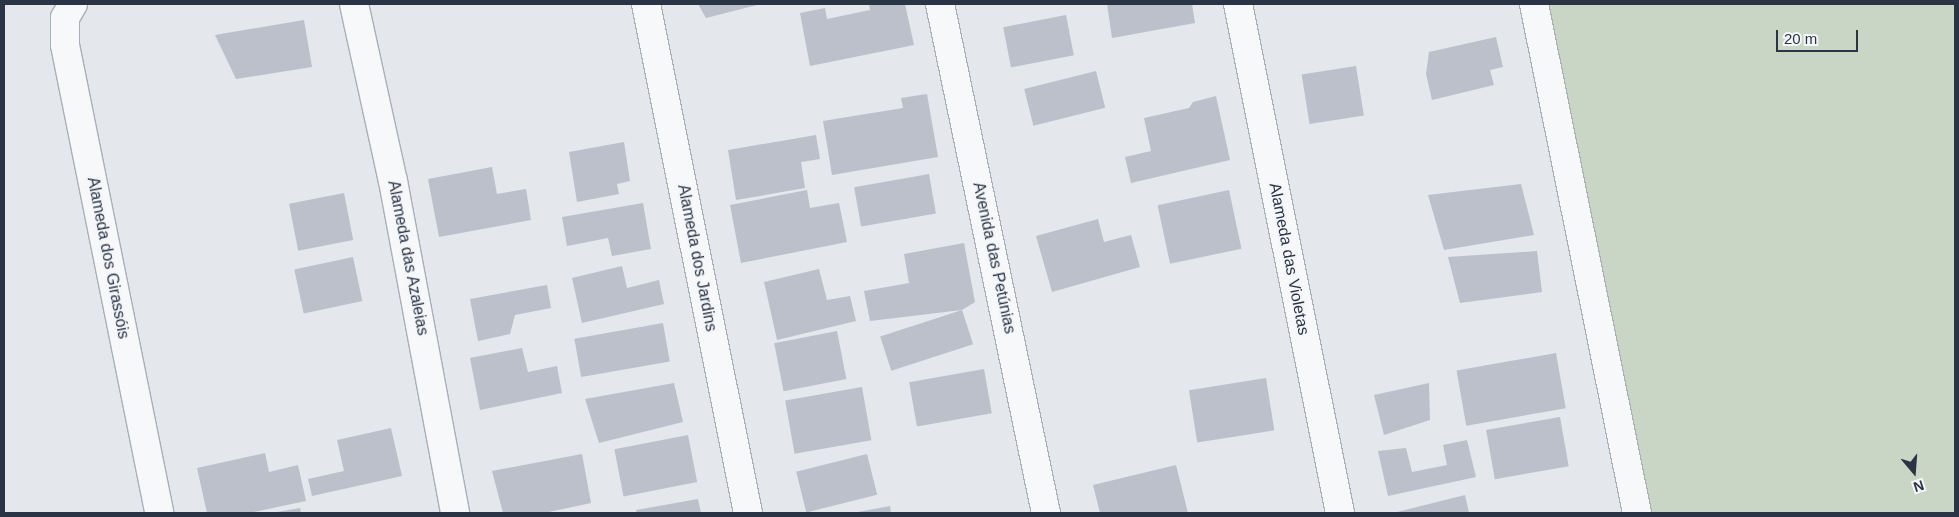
<!DOCTYPE html>
<html>
<head>
<meta charset="utf-8">
<style>
  body { margin:0 }
  #map { position:relative; width:1959px; height:517px; overflow:hidden; background:#e4e7ec; font-family:Arial,sans-serif }
  div>[style] { position:absolute }
  [style*='--x'] { left:calc(var(--x)*1px); top:calc(var(--y)*1px); width:calc(var(--w)*1px); rotate:calc(var(--a)*1deg) }
  .green>* { inset:0; background:#c9d6c5 }
  .building>* { inset:0; background:#bbc0ca; transform-origin:0 0 }
  .roads { filter:drop-shadow(1px 0 #a9aeb7) drop-shadow(-1px 0 #a9aeb7) drop-shadow(0 1px #a9aeb7) drop-shadow(0 -1px #a9aeb7) }
  .minor>* { height:28px; margin:-14px; padding:0 14px; transform-origin:14px; border-radius:14px; background:#f7f8fa }
  span { translate:-50% -50%; white-space:nowrap; text-align:center; line-height:1.15; -webkit-text-stroke:4.5px #f4f6f9; paint-order:stroke }
  .street-label { font-size:16px; color:#2b3445 }
  .frame { position:absolute; inset:0; border:5px solid #2b3445; pointer-events:none }
  .north { position:absolute; left:1889px; top:447px; width:50px; height:50px; -webkit-text-stroke:4px #f4f6f9; paint-order:stroke; rotate:162deg; font-size:14px; font-weight:700; line-height:20px; text-align:center; color:#2b3445 }
  .north::after { content:''; display:block; margin:auto; width:18px; height:22px; background:#2b3445; clip-path:polygon(50% 0,100% 100%,50% 72%,0 100%) }
  .scale { position:absolute; left:1776px; top:30px; width:82px; height:22px; box-sizing:border-box; border:2px solid #2b3445; border-top:0; padding-left:6px; font-size:15px; line-height:18px; white-space:nowrap; color:#2b3445; -webkit-text-stroke:4px #f4f6f9; paint-order:stroke }
</style>
</head>
<body>
<div id="map">
  <div class="green">
    <div style="clip-path:polygon(1541px 4px,1955px 4px,1955px 513px,1649px 513px)"></div>
  </div>
  <div class="building">
    <div style="clip-path:polygon(698px 4px,761px 4px,706px 18px)"></div>
    <div style="clip-path:polygon(869px 4px,905px 4px,914px 45px,810px 66px,800px 13px,825px 8px,827px 19px,870px 10px)"></div>
    <div style="clip-path:polygon(1107px 4px,1192px 4px,1195px 23px,1112px 38px)"></div>
    <div style="left:1066px;top:15px;width:41px;height:64px;rotate:79deg"></div>
    <div style="clip-path:polygon(304px 20px,312px 67px,236px 79px,215px 35px)"></div>
    <div style="clip-path:polygon(1496px 37px,1503px 67px,1490px 70px,1494px 85px,1432px 100px,1426px 74px,1429px 52px)"></div>
    <div style="left:1356px;top:66px;width:50px;height:55px;rotate:81deg"></div>
    <div style="left:1096px;top:71px;width:38px;height:74px;rotate:76deg"></div>
    <div style="clip-path:polygon(927px 94px,938px 157px,832px 175px,823px 121px,903px 108px,901px 98px)"></div>
    <div style="clip-path:polygon(1216px 96px,1230px 160px,1131px 183px,1125px 157px,1151px 151px,1144px 118px,1189px 108px,1193px 102px)"></div>
    <div style="clip-path:polygon(816px 135px,820px 159px,801px 162px,805px 188px,736px 200px,728px 150px)"></div>
    <div style="clip-path:polygon(624px 142px,630px 181px,617px 184px,619px 194px,577px 202px,569px 152px)"></div>
    <div style="clip-path:polygon(492px 167px,497px 194px,526px 189px,531px 220px,439px 237px,428px 179px)"></div>
    <div style="left:929px;top:174px;width:40px;height:76px;rotate:80deg"></div>
    <div style="clip-path:polygon(1521px 184px,1534px 235px,1444px 250px,1428px 195px)"></div>
    <div style="clip-path:polygon(807px 190px,810px 208px,839px 203px,847px 242px,741px 263px,730px 205px)"></div>
    <div style="left:1229px;top:190px;width:60px;height:73px;rotate:78deg"></div>
    <div style="left:344px;top:193px;width:48px;height:56px;rotate:79deg"></div>
    <div style="clip-path:polygon(643px 203px,651px 249px,612px 256px,608px 238px,567px 246px,562px 217px)"></div>
    <div style="clip-path:polygon(1098px 219px,1104px 242px,1131px 235px,1140px 267px,1052px 292px,1036px 236px)"></div>
    <div style="clip-path:polygon(964px 243px,975px 302px,962px 310px,870px 321px,864px 291px,909px 283px,904px 254px)"></div>
    <div style="clip-path:polygon(1537px 251px,1542px 292px,1460px 303px,1448px 257px)"></div>
    <div style="left:353px;top:257px;width:45px;height:60px;rotate:78deg"></div>
    <div style="clip-path:polygon(622px 266px,627px 288px,659px 280px,664px 304px,582px 323px,572px 278px)"></div>
    <div style="clip-path:polygon(819px 269px,827px 300px,850px 296px,856px 321px,777px 340px,764px 282px)"></div>
    <div style="clip-path:polygon(547px 285px,551px 308px,515px 315px,510px 334px,478px 341px,470px 299px)"></div>
    <div style="left:962px;top:310px;width:36px;height:86px;rotate:72deg"></div>
    <div style="left:663px;top:323px;width:39px;height:90px;rotate:80deg"></div>
    <div style="left:837px;top:331px;width:49px;height:64px;rotate:79deg"></div>
    <div style="clip-path:polygon(522px 348px,528px 372px,557px 366px,562px 393px,480px 410px,470px 358px)"></div>
    <div style="left:1556px;top:353px;width:56px;height:101px;rotate:80deg"></div>
    <div style="left:984px;top:369px;width:45px;height:76px;rotate:80deg"></div>
    <div style="left:1266px;top:378px;width:53px;height:78px;rotate:81deg"></div>
    <div style="clip-path:polygon(674px 383px,683px 422px,599px 443px,585px 399px)"></div>
    <div style="clip-path:polygon(1429px 383px,1430px 420px,1384px 435px,1374px 395px)"></div>
    <div style="left:862px;top:387px;width:54px;height:78px;rotate:80deg"></div>
    <div style="left:1560px;top:417px;width:50px;height:75px;rotate:80deg"></div>
    <div style="clip-path:polygon(391px 428px,402px 476px,312px 496px,308px 479px,344px 471px,337px 440px)"></div>
    <div style="left:688px;top:435px;width:48px;height:75px;rotate:79deg"></div>
    <div style="clip-path:polygon(1467px 440px,1476px 477px,1388px 496px,1378px 451px,1406px 448px,1412px 472px,1447px 465px,1443px 445px)"></div>
    <div style="clip-path:polygon(265px 453px,269px 472px,298px 465px,306px 501px,249px 513px,207px 513px,197px 468px)"></div>
    <div style="clip-path:polygon(582px 454px,591px 503px,544px 513px,503px 513px,492px 471px)"></div>
    <div style="left:867px;top:454px;width:42px;height:73px;rotate:76deg"></div>
    <div style="clip-path:polygon(1176px 465px,1188px 513px,1100px 513px,1093px 485px)"></div>
    <div style="clip-path:polygon(1465px 495px,1469px 513px,1393px 513px)"></div>
    <div style="clip-path:polygon(698px 499px,701px 513px,637px 513px,636px 510px)"></div>
    <div style="clip-path:polygon(890px 506px,891px 513px,858px 513px,858px 512px)"></div>
    <div style="clip-path:polygon(300px 508px,301px 513px,277px 513px,277px 512px)"></div>
  </div>
  <div class="roads">
    <div class="minor">
      <div style="--x:73;--y:4;--w:16;--a:120"></div>
      <div style="--x:65;--y:18;--w:27;--a:90"></div>
      <div style="--x:65;--y:45;--w:477;--a:78.6"></div>
      <div style="--x:354;--y:4;--w:181;--a:77.6"></div>
      <div style="--x:393;--y:181;--w:338;--a:79.4"></div>
      <div style="--x:646;--y:4;--w:519;--a:78.67"></div>
      <div style="--x:940;--y:4;--w:520;--a:78.24"></div>
      <div style="--x:1238;--y:4;--w:519;--a:78.67"></div>
      <div style="--x:1534;--y:4;--w:519;--a:78.56"></div>
    </div>
  </div>
  <div class="street-label">
    <span style="left:108px;top:258px;rotate:79deg">Alameda dos Girassóis</span>
    <span style="left:408px;top:258px;rotate:79deg">Alameda das Azaleias</span>
    <span style="left:697px;top:258px;rotate:79deg">Alameda dos Jardins</span>
    <span style="left:994px;top:258px;rotate:78deg">Avenida das Petúnias</span>
    <span style="left:1289px;top:259px;rotate:79deg">Alameda das Violetas</span>
  </div>
  <div class="frame"></div>
  <div class="north">N</div>
  <div class="scale">20 m</div>
</div>
</body>
</html>
